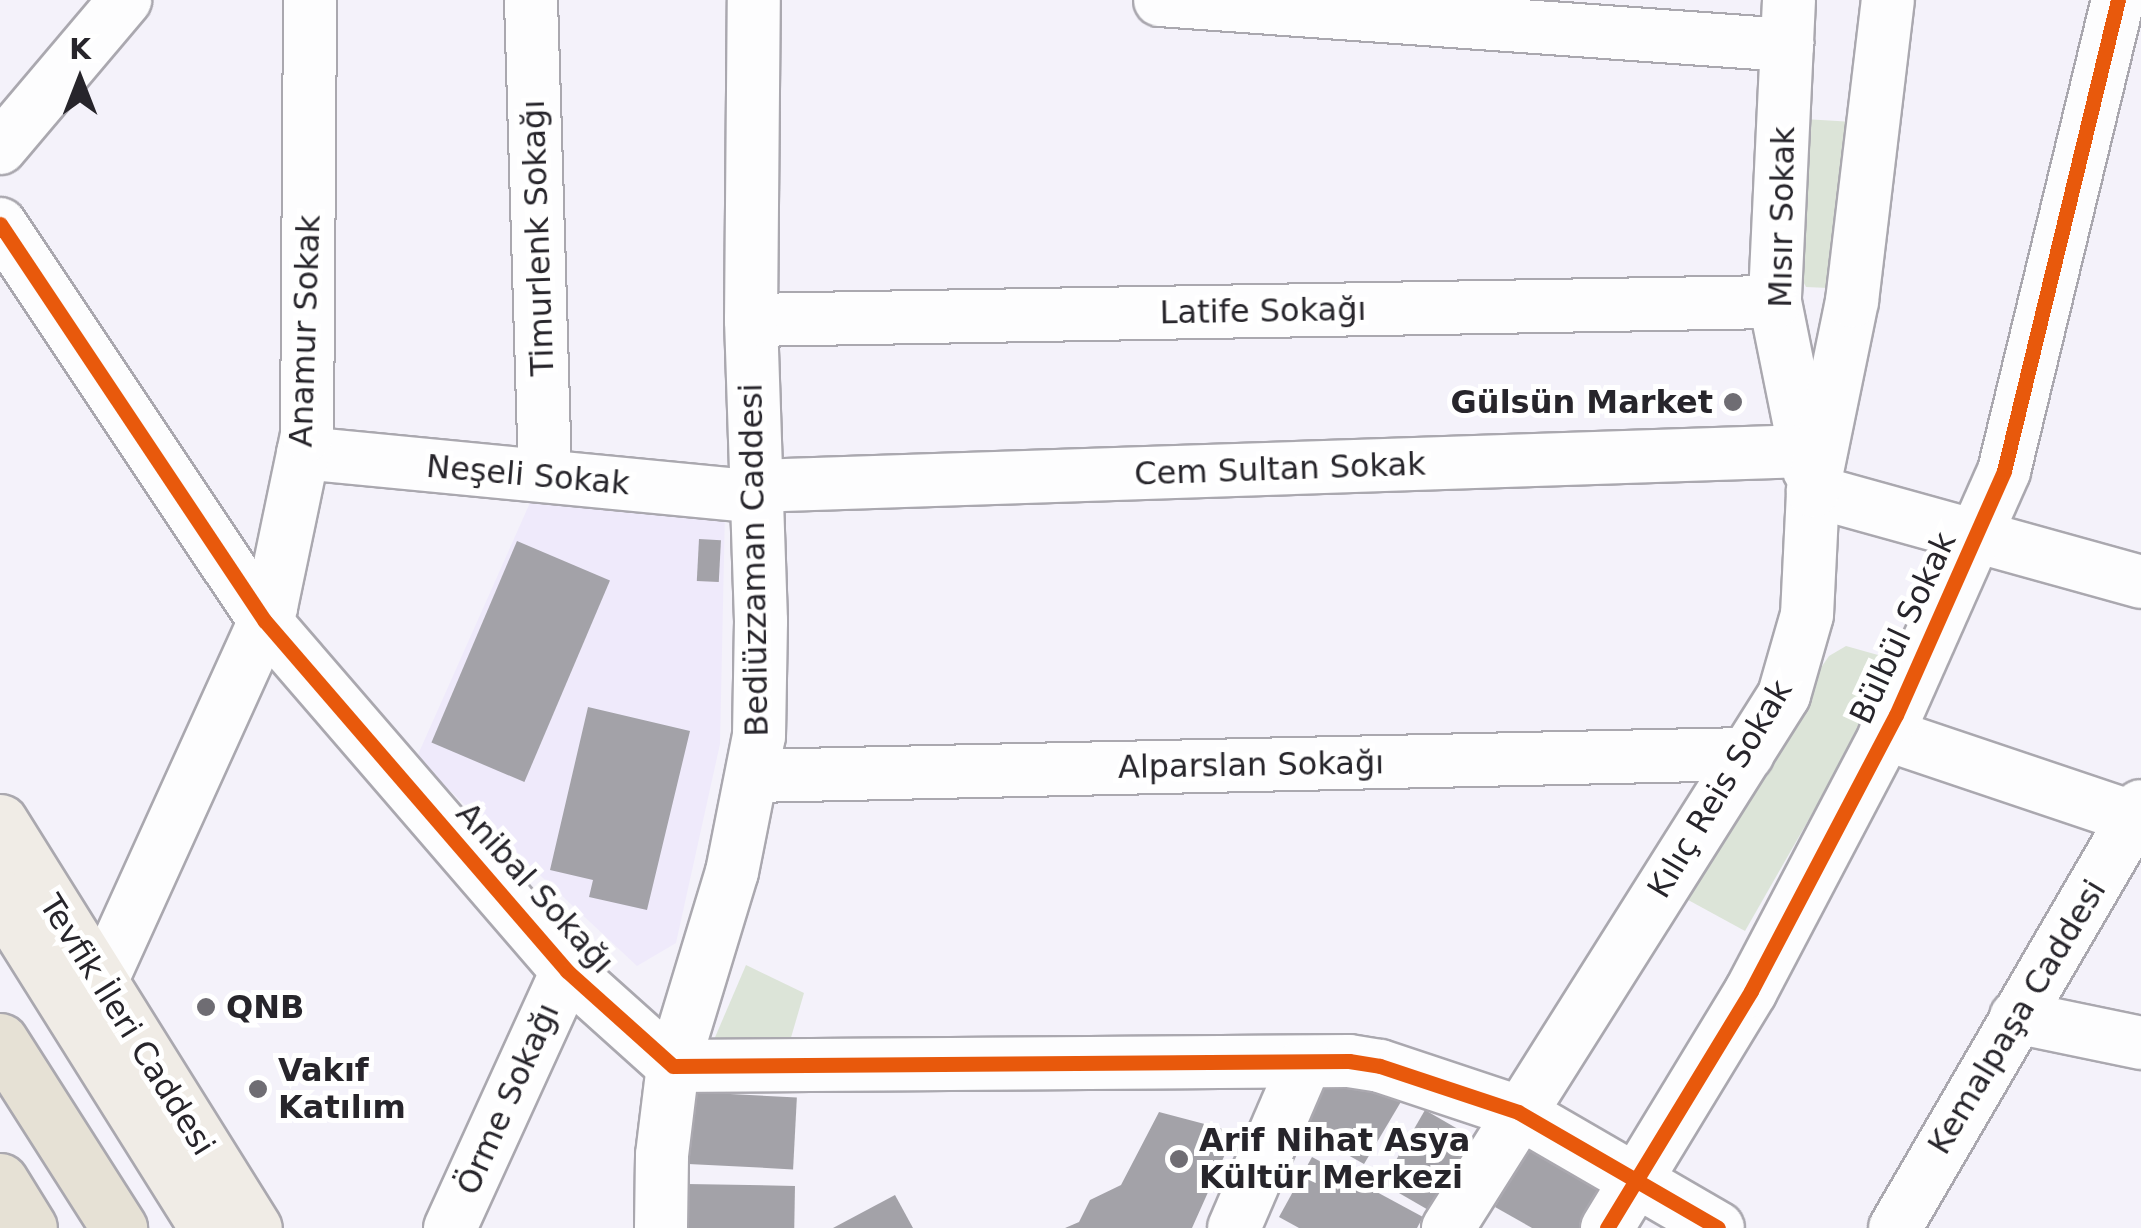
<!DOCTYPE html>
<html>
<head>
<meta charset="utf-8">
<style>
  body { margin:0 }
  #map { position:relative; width:2141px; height:1228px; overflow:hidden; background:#f4f2fa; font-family:"DejaVu Sans",sans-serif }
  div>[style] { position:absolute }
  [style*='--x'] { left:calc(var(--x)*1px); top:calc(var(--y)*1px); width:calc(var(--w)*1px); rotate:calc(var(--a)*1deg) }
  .built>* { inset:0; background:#efeafb }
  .green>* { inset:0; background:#dce4d8 }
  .building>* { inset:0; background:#a3a2a8; transform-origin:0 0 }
  .roads { filter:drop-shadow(2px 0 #aaa8af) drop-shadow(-2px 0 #aaa8af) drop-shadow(0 2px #aaa8af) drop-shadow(0 -2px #aaa8af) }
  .minor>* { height:52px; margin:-26px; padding:0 26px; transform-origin:26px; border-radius:26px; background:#fdfdfe }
  .major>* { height:55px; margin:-27.5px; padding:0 27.5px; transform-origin:27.5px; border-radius:27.5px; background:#f0ece6 }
  .highway>* { height:55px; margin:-27.5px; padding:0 27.5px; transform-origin:27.5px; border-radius:27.5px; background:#e6e1d5 }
  .cycleway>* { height:15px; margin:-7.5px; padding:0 7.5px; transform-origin:7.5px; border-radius:7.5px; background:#e8590c }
  .dots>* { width:28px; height:28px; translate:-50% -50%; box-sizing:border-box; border:5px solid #fff; border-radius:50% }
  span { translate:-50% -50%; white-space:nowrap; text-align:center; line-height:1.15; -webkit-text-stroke:10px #fff; paint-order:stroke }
  .street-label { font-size:32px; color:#27252b }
  .poi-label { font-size:32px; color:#27252b; font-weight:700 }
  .right { translate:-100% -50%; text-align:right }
  .left { translate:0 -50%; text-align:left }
  .north { position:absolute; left:30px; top:30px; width:100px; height:100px; -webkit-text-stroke:8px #fff; paint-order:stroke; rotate:0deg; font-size:28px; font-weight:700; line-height:40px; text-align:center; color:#27252b }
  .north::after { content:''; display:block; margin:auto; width:35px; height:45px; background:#27252b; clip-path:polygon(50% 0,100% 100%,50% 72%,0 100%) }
</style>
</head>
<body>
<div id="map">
  <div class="built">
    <div style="clip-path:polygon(533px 496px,725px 510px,720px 744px,676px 943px,637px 966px,416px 759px)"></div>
  </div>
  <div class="green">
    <div style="clip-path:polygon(1804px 119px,1854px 122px,1828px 288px,1806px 287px,1794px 264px)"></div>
    <div style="clip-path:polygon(1846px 646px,1878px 655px,1884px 664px,1872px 709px,1745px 931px,1679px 895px,1818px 672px,1829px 656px)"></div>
    <div style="clip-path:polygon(746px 965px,804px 993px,790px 1041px,713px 1042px)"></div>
  </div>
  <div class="building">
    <div style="left:699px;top:539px;width:22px;height:42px;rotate:3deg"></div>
    <div style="left:517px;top:541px;width:101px;height:219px;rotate:23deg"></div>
    <div style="clip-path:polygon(588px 707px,690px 731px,647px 910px,589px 897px,593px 880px,550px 870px)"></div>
    <div style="clip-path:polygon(1324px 1068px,1402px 1100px,1364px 1164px,1296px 1126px)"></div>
    <div style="left:692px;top:1092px;width:105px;height:72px;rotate:3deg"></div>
    <div style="left:1425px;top:1110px;width:54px;height:85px;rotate:30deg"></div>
    <div style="clip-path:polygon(1159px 1112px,1235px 1132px,1192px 1228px,1065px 1228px,1079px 1222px,1090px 1200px,1121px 1185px)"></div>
    <div style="clip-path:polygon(1528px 1149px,1607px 1194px,1587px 1228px,1532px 1228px,1495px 1207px)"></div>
    <div style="clip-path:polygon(1312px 1157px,1423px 1217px,1417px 1228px,1299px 1228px,1279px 1217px)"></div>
    <div style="left:687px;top:1184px;width:108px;height:44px;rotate:1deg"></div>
    <div style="clip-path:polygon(895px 1195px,913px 1228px,833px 1228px)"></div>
  </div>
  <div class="roads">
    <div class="minor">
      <div style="--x:531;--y:0;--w:476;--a:88.3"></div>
      <div style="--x:1160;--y:0;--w:629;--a:4.11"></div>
      <div style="--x:1789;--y:0;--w:302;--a:92.7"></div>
      <div style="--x:1775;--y:302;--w:171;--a:78.6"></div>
      <div style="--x:0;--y:148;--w:194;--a:-49.8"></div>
      <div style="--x:0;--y:224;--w:477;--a:56.3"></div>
      <div style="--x:265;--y:621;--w:462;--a:49.2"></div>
      <div style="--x:567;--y:971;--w:142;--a:41.9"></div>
      <div style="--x:673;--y:1066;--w:676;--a:-0.42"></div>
      <div style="--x:1349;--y:1061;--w:31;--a:9"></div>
      <div style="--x:1380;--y:1066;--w:145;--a:18.4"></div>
      <div style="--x:1518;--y:1112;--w:231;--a:30.1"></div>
      <div style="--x:751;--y:320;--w:1024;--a:-1.01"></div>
      <div style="--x:303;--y:453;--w:452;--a:5.5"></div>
      <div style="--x:754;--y:486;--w:1052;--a:-1.91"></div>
      <div style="--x:1813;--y:491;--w:340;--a:15.5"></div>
      <div style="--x:1885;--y:734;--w:270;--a:18.6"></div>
      <div style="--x:754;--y:776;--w:994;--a:-1.27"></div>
      <div style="--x:101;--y:982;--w:412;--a:-65.6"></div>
      <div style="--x:271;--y:607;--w:176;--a:-78.2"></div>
      <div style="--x:307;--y:435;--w:435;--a:-89.6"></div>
      <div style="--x:2016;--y:1017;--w:128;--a:11.7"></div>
      <div style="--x:450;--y:1228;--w:282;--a:-65.5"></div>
      <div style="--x:661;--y:1228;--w:73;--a:-89.2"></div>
      <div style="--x:662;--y:1155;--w:90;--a:-83"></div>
      <div style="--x:673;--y:1066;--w:203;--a:-73.1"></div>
      <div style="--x:732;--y:872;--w:139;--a:-78.8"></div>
      <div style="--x:759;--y:736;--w:115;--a:-89"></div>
      <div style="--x:761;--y:621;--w:301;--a:-91.9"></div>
      <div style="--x:751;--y:320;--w:320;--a:-89.5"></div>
      <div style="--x:1234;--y:1228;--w:180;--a:-66.7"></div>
      <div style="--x:1448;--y:1228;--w:630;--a:-57.77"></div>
      <div style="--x:1784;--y:695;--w:83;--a:-74"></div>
      <div style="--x:1807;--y:615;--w:124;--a:-87.2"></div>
      <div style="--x:1813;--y:491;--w:194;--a:-78.4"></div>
      <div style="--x:1852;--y:301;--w:303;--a:-83.2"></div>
      <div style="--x:1607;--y:1228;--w:277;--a:-58.7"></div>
      <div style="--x:1751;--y:991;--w:312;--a:-62.3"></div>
      <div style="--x:1896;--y:715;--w:267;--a:-66.1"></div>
      <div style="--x:2004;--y:471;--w:485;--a:-76.4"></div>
      <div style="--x:1895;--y:1228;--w:488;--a:-59.8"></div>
    </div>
    <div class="major">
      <div style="--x:0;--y:822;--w:479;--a:58"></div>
      <div style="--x:0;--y:897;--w:391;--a:57.9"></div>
    </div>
    <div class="highway">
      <div style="--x:0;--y:1041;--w:222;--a:57.5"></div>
      <div style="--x:0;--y:1181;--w:55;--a:58.3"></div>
    </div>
  </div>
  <div class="cycleway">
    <div style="--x:0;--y:224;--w:477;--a:56.3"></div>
    <div style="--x:265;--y:621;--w:462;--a:49.2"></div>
    <div style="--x:567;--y:971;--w:142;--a:41.9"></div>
    <div style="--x:673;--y:1066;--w:676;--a:-0.42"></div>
    <div style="--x:1349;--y:1061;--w:31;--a:9"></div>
    <div style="--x:1380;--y:1066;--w:145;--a:18.4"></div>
    <div style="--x:1518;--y:1112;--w:231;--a:30.1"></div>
    <div style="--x:1607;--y:1228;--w:277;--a:-58.7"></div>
    <div style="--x:1751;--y:991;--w:312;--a:-62.3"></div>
    <div style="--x:1896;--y:715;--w:267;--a:-66.1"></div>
    <div style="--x:2004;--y:471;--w:485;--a:-76.4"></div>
  </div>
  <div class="dots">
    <div style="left:1733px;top:402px;background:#6f6d73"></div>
    <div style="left:206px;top:1007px;background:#6f6d73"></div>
    <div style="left:258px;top:1089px;background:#6f6d73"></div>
    <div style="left:1179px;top:1159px;background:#6f6d73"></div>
  </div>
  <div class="street-label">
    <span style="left:1782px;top:217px;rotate:-89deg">Mısır Sokak</span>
    <span style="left:538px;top:238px;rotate:-92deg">Timurlenk Sokağı</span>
    <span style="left:1263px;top:311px;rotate:-1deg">Latife Sokağı</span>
    <span style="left:305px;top:331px;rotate:-88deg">Anamur Sokak</span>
    <span style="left:1280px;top:469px;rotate:-2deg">Cem Sultan Sokak</span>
    <span style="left:528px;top:475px;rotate:5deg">Neşeli Sokak</span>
    <span style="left:754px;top:560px;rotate:-91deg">Bediüzzaman Caddesi</span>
    <span style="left:1903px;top:628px;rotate:-65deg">Bülbül Sokak</span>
    <span style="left:1251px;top:765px;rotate:-1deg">Alparslan Sokağı</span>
    <span style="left:1720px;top:789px;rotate:-59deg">Kılıç Reis Sokak</span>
    <span style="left:535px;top:888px;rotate:48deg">Anibal Sokağı</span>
    <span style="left:2017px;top:1017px;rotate:-59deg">Kemalpaşa Caddesi</span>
    <span style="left:127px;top:1025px;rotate:58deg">Tevfik İleri Caddesi</span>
    <span style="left:508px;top:1099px;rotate:-66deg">Örme Sokağı</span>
  </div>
  <div class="poi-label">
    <span class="right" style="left:1713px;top:402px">Gülsün Market</span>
    <span class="left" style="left:226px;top:1007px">QNB</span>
    <span class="left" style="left:278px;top:1089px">Vakıf<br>Katılım</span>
    <span class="left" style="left:1199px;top:1159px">Arif Nihat Asya<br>Kültür Merkezi</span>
  </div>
  <div class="north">K</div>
</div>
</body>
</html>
